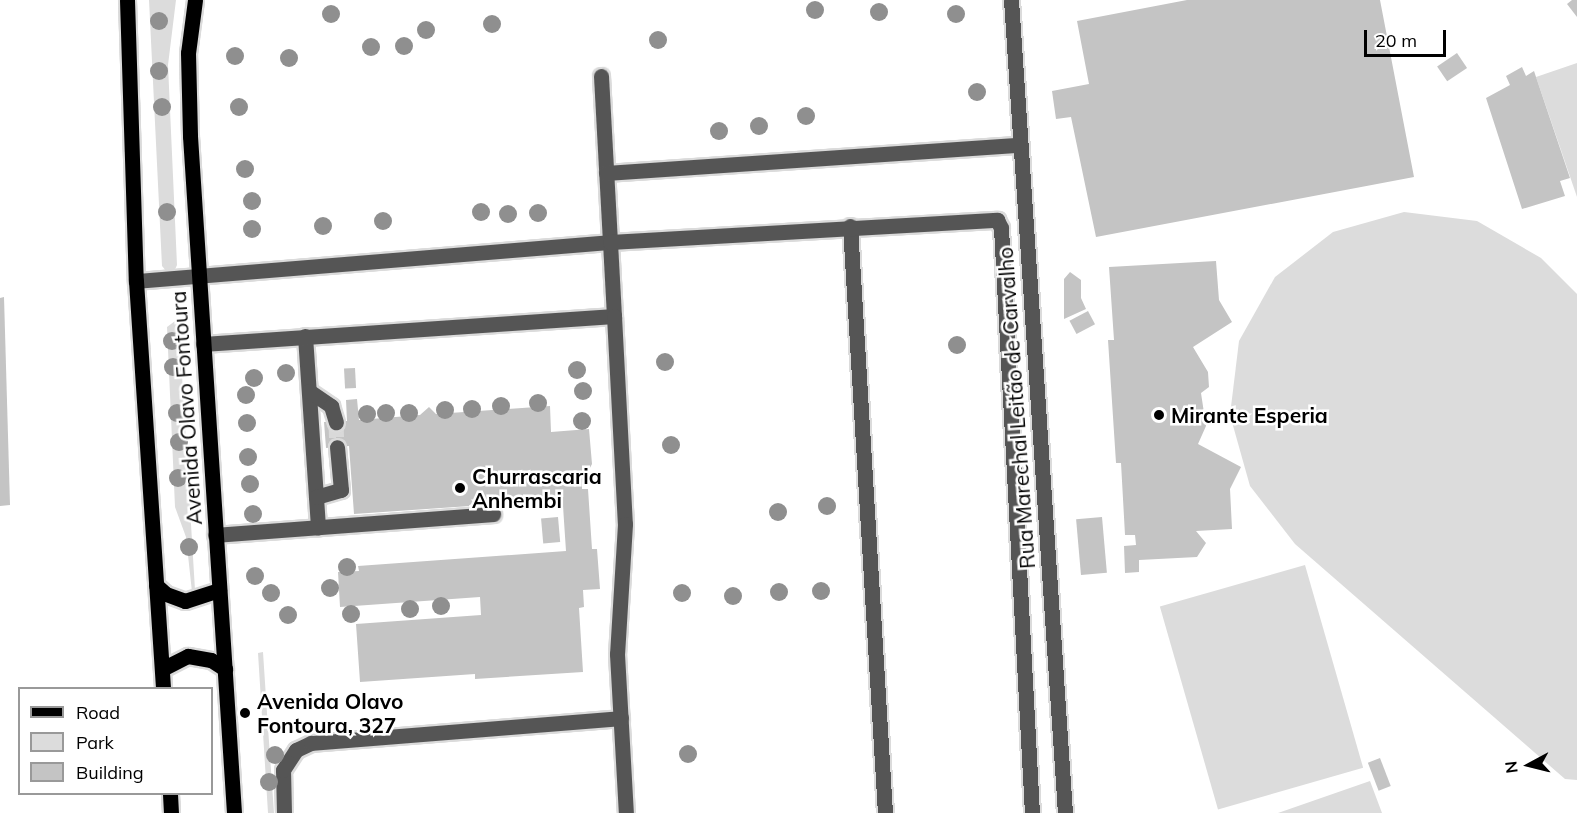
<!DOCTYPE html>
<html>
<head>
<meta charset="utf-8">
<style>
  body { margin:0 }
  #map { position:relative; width:1577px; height:813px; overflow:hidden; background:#fff; font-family:Mulish,sans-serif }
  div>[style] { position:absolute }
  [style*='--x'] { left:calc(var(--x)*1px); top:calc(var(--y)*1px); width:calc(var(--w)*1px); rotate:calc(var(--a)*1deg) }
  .green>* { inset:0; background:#dcdcdc; transform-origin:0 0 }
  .building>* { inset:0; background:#c4c4c4; transform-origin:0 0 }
  .minor-tunnel>* { height:15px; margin-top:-7.5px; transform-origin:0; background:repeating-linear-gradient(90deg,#d9d9d9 0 15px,transparent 0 23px) }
  .roads { filter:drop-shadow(2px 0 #dbdbdb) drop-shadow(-2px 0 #dbdbdb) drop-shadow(0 2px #dbdbdb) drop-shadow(0 -2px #dbdbdb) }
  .minor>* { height:15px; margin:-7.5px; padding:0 7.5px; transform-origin:7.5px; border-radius:7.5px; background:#555 }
  .major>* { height:15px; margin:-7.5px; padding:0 7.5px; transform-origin:7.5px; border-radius:7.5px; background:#000 }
  .trees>* { width:18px; height:18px; margin:-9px; border-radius:50%; background:#8f8f8f }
  .dots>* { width:16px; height:16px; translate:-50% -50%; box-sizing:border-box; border:3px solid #fff; border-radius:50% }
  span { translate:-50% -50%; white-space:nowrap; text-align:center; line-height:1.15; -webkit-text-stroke:5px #fff; paint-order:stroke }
  .street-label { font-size:21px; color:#000 }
  .poi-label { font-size:21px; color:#000; font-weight:700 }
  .left { translate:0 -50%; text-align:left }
  .legend { position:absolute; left:18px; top:687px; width:195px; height:108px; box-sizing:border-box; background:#fff; border:2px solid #999; margin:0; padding:8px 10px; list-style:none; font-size:18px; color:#000 }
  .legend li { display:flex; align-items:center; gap:12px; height:30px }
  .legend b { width:30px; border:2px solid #999 }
  .north { position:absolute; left:1499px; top:735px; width:60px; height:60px; -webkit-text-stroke:4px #fff; paint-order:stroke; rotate:263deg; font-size:16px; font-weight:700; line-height:24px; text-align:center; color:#000 }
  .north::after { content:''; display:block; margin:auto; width:21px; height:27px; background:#000; clip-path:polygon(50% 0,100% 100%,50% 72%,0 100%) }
  .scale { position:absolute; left:1364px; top:30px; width:82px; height:27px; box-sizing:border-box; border:3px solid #000; border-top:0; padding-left:8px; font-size:18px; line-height:21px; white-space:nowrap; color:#000; -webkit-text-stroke:4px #fff; paint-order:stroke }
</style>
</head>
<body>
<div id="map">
  <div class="green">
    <div style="clip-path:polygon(149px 0,176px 0,168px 65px,177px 265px,174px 272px,167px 272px,162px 266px)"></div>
    <div style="clip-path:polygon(1577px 63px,1577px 197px,1536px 77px)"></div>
    <div style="clip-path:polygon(1404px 212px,1477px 221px,1541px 258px,1577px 294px,1577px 780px,1565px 779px,1295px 544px,1250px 486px,1230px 415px,1239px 341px,1275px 277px,1333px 232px)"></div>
    <div style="clip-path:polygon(175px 321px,179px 326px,195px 590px,192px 592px,186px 537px,175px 507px,167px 327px)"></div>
    <div style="left:1305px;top:565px;width:211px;height:151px;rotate:74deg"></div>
    <div style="clip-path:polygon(263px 652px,267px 713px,274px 813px,268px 813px,258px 653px)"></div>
    <div style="clip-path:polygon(1370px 781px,1382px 813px,1278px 813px)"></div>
  </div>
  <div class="building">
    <div style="clip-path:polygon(1187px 0,1380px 0,1414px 177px,1096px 237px,1071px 117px,1056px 119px,1052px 91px,1089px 84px,1077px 21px)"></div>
    <div style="clip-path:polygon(1572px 0,1577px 0,1577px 17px,1567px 4px)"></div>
    <div style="left:1457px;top:53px;width:18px;height:24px;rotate:56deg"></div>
    <div style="clip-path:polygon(1522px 67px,1526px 76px,1534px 71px,1570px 178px,1560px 181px,1565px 196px,1522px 209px,1486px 98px,1510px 85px,1506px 76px)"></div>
    <div style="clip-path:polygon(1216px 261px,1219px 300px,1232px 322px,1193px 347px,1208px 372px,1209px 387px,1201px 393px,1206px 426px,1198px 444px,1241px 467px,1230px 489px,1232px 529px,1196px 531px,1206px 543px,1197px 557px,1139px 560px,1139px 572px,1125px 573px,1124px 546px,1136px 545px,1135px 535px,1125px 535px,1121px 463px,1116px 463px,1108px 340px,1114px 340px,1109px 267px)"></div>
    <div style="clip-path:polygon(1070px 272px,1081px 280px,1081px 298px,1086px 309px,1064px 319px,1064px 279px)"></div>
    <div style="clip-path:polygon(4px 297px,10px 505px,0 506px,0 298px)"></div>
    <div style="left:1088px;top:311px;width:15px;height:21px;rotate:62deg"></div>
    <div style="left:355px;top:368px;width:20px;height:11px;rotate:87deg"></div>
    <div style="clip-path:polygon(357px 399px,359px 420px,420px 415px,429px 407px,436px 414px,550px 406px,551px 432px,589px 429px,592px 464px,582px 483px,582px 489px,588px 489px,592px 549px,597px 549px,600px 589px,583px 590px,584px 607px,579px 608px,583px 672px,475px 679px,475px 674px,360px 682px,356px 624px,481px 615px,480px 597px,340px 607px,338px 572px,359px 571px,358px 566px,566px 551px,562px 491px,556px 491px,557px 500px,354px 514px,349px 446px,326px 448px,324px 422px,347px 421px,346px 400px)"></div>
    <div style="left:558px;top:517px;width:25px;height:17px;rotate:85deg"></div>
    <div style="left:1102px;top:517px;width:56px;height:26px;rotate:85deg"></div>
    <div style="left:1380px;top:758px;width:30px;height:13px;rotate:69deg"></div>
  </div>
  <div class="minor-tunnel">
    <div style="--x:336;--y:422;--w:25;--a:88"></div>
  </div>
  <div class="roads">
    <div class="minor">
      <div style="--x:1011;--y:0;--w:815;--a:86.2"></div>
      <div style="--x:601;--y:76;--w:240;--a:86.9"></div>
      <div style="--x:606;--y:173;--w:414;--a:-3.9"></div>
      <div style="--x:850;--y:226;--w:588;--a:86.59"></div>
      <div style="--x:136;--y:281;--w:476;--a:-4.7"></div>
      <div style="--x:610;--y:242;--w:388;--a:-3.3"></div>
      <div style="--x:997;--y:220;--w:9;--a:63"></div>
      <div style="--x:1001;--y:228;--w:586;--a:86.97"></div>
      <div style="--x:305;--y:336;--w:192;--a:86.1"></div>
      <div style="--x:203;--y:344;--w:412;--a:-3.9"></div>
      <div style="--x:614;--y:316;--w:208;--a:87"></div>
      <div style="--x:625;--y:524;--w:130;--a:93.5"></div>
      <div style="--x:617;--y:654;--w:159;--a:86.8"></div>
      <div style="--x:309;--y:391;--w:27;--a:34"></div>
      <div style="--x:331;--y:406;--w:17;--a:73"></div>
      <div style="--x:316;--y:497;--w:26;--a:-16"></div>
      <div style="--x:341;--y:490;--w:43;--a:-95.3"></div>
      <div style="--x:215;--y:535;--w:279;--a:-4.3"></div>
      <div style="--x:284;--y:813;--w:43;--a:-91.3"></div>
      <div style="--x:283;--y:770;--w:24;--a:-57"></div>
      <div style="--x:296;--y:750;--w:17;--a:-25"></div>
      <div style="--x:311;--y:743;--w:311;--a:-4.6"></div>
    </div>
    <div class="major">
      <div style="--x:127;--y:0;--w:281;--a:88.2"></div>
      <div style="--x:136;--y:281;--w:408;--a:86.2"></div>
      <div style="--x:195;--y:0;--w:53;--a:97.5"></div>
      <div style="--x:188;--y:53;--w:83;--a:88.6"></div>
      <div style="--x:190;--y:136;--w:678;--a:86.28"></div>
      <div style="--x:156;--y:585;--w:13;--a:42"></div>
      <div style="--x:166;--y:594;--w:20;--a:20"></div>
      <div style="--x:185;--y:601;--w:36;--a:-18"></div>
      <div style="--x:162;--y:669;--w:29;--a:-27"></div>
      <div style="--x:188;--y:656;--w:23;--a:10"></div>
      <div style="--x:211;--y:660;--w:17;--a:33"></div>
      <div style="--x:170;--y:794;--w:19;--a:87"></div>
    </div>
  </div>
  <div class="trees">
    <div style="left:815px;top:10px"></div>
    <div style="left:879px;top:12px"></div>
    <div style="left:331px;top:14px"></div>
    <div style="left:956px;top:14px"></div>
    <div style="left:159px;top:21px"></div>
    <div style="left:492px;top:24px"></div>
    <div style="left:426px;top:30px"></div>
    <div style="left:658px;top:40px"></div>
    <div style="left:404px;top:46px"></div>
    <div style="left:371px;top:47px"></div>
    <div style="left:235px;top:56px"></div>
    <div style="left:289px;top:58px"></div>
    <div style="left:159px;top:71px"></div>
    <div style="left:977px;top:92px"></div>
    <div style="left:162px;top:107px"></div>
    <div style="left:239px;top:107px"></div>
    <div style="left:806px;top:116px"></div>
    <div style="left:759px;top:126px"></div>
    <div style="left:719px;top:131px"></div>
    <div style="left:245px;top:169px"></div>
    <div style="left:252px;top:201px"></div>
    <div style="left:167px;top:212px"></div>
    <div style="left:481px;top:212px"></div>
    <div style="left:538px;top:213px"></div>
    <div style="left:508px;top:214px"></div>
    <div style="left:383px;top:221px"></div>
    <div style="left:323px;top:226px"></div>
    <div style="left:252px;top:229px"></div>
    <div style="left:172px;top:341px"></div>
    <div style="left:957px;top:345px"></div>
    <div style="left:665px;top:362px"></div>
    <div style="left:173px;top:367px"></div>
    <div style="left:577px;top:370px"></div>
    <div style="left:286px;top:373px"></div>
    <div style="left:254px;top:378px"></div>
    <div style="left:583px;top:391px"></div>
    <div style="left:246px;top:395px"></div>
    <div style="left:538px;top:403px"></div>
    <div style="left:501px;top:406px"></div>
    <div style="left:472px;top:409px"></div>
    <div style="left:445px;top:410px"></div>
    <div style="left:177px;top:413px"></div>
    <div style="left:386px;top:413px"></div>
    <div style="left:409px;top:413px"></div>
    <div style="left:367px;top:414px"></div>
    <div style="left:582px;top:421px"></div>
    <div style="left:247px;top:423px"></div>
    <div style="left:179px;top:442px"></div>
    <div style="left:671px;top:445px"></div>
    <div style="left:248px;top:457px"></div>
    <div style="left:178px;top:478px"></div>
    <div style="left:250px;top:484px"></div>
    <div style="left:827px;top:506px"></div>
    <div style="left:778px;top:512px"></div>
    <div style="left:253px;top:514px"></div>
    <div style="left:189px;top:547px"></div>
    <div style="left:347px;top:567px"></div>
    <div style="left:255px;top:576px"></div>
    <div style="left:330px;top:588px"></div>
    <div style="left:821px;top:591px"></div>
    <div style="left:779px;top:592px"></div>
    <div style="left:271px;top:593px"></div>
    <div style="left:682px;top:593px"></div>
    <div style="left:733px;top:596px"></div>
    <div style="left:441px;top:606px"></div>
    <div style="left:410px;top:609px"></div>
    <div style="left:351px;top:614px"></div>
    <div style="left:288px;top:615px"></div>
    <div style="left:688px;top:754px"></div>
    <div style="left:275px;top:755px"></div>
    <div style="left:269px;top:782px"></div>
  </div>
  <div class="dots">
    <div style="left:1159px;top:415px;background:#000"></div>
    <div style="left:460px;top:488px;background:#000"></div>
    <div style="left:245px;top:713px;background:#000"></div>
  </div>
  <div class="street-label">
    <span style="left:186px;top:408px;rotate:-94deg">Avenida Olavo Fontoura</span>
    <span style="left:1016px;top:408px;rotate:-94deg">Rua Marechal Leitão de Carvalho</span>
  </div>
  <div class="poi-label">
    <span class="left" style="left:1171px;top:415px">Mirante Esperia</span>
    <span class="left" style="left:472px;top:488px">Churrascaria<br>Anhembi</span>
    <span class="left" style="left:257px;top:713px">Avenida Olavo<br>Fontoura, 327</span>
  </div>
  <ul class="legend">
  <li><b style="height:8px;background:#000"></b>Road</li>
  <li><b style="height:16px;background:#dcdcdc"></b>Park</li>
  <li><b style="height:16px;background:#c4c4c4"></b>Building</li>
  </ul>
  <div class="north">N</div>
  <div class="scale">20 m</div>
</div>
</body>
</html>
